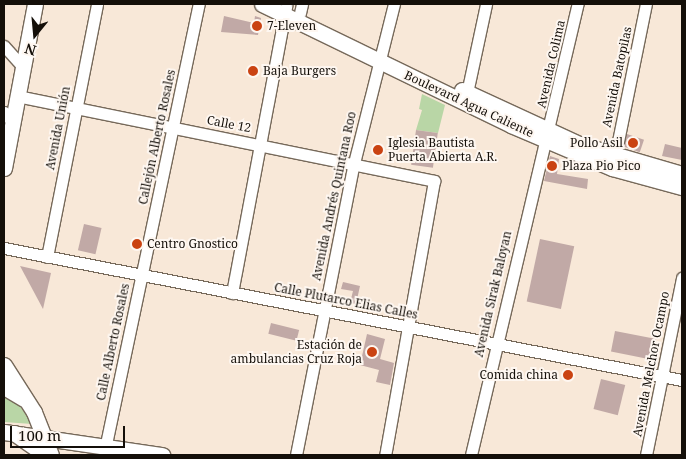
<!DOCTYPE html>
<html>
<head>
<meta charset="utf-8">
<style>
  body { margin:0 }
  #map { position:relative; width:686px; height:459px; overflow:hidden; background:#f8e8d8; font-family:"Noto Serif",serif }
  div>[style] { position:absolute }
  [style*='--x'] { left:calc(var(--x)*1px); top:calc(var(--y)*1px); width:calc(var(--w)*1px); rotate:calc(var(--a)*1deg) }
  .green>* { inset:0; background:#b9d6a6 }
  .building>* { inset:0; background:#c1a9a6; transform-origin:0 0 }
  .roads { filter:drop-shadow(1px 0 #76695a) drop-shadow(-1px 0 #76695a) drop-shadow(0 1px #76695a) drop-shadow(0 -1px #76695a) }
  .minor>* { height:11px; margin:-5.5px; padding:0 5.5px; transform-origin:5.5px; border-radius:5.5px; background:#fff }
  .major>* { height:15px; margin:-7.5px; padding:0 7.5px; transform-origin:7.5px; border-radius:7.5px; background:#fff }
  .dots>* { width:14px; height:14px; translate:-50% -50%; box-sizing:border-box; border:2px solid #fef7f1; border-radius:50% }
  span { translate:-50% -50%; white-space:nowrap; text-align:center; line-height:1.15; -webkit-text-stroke:4px #fef7f1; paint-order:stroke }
  .poi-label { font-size:12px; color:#140f09 }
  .left { translate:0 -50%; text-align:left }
  .right { translate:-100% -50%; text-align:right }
  .street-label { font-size:12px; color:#140f09 }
  .frame { position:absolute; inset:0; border:5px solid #140f09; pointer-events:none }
  .north { position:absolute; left:10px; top:10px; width:50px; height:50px; -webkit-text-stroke:4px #fef7f1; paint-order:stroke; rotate:197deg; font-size:14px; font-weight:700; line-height:20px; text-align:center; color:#140f09 }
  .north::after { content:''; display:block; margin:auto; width:18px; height:22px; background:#140f09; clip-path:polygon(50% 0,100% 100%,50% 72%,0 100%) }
  .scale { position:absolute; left:10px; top:426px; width:115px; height:22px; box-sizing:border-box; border:2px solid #140f09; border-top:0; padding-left:6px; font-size:15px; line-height:18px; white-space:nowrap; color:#140f09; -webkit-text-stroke:4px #fef7f1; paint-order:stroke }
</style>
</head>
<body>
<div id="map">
  <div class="green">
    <div style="clip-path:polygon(422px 94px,445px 105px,438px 133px,416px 130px,422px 110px,419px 109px)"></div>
    <div style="clip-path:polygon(4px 392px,14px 397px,32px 424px,4px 422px)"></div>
  </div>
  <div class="building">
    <div style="clip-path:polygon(224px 16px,254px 23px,255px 16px,261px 18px,258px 35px,221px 32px)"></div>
    <div style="left:416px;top:130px;width:22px;height:35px;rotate:8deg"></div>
    <div style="left:627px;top:134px;width:18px;height:13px;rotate:19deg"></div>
    <div style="clip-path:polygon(665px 144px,682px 148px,682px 160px,662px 156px)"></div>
    <div style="clip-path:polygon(550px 156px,559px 159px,557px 174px,588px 179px,587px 189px,544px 181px)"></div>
    <div style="left:84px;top:224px;width:18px;height:27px;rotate:13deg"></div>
    <div style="left:540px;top:239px;width:35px;height:64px;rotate:12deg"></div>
    <div style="clip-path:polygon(20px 266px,51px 273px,43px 309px)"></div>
    <div style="clip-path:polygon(343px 282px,360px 286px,356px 304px,350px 303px,353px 291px,341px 289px)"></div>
    <div style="left:271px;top:323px;width:29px;height:11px;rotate:14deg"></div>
    <div style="left:615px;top:331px;width:42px;height:21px;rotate:11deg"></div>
    <div style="clip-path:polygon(367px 334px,385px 339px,380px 359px,394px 363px,390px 385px,376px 382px,379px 370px,360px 365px)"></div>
    <div style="left:601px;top:379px;width:25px;height:31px;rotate:14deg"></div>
  </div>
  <div class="roads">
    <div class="minor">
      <div style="--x:300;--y:13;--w:9;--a:-77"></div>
      <div style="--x:4;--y:46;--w:28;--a:48"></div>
      <div style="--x:467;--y:93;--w:91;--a:-77.9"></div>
      <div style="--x:17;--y:96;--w:426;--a:11.5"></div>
      <div style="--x:434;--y:181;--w:278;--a:100.1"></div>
      <div style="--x:4;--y:112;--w:13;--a:51"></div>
      <div style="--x:615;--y:156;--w:155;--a:-78.5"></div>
      <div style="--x:4;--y:248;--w:691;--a:11.02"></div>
      <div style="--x:47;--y:257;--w:258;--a:-78.8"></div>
      <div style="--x:232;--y:293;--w:292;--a:-79.3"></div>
      <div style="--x:106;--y:444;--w:450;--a:-78.1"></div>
      <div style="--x:296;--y:455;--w:298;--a:-78.8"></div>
      <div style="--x:354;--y:163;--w:164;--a:-75.9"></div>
      <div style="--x:471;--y:455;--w:464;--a:-76.7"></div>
      <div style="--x:646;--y:455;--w:181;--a:-78.5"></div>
    </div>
    <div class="major">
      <div style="--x:262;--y:4;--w:277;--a:25.9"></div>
      <div style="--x:511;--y:125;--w:110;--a:23.1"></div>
      <div style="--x:612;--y:168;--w:73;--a:15.2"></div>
      <div style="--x:462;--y:90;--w:129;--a:24.8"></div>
      <div style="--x:579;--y:144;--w:107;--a:16.2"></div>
      <div style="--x:4;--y:168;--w:167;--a:-79.3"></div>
      <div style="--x:4;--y:365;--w:56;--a:57.4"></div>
      <div style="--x:34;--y:412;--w:46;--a:68.4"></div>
      <div style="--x:4;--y:387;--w:23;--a:31"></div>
      <div style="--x:4;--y:432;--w:160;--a:8.3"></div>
      <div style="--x:14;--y:433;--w:38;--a:35"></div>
    </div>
  </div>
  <div class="dots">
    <div style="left:257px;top:26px;background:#ca4312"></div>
    <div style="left:253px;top:71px;background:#ca4312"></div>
    <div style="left:633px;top:143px;background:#ca4312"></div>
    <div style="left:378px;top:150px;background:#ca4312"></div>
    <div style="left:552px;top:166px;background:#ca4312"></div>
    <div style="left:137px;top:244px;background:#ca4312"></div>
    <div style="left:372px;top:352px;background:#ca4312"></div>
    <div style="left:568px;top:375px;background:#ca4312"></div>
  </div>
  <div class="poi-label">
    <span class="left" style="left:267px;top:26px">7-Eleven</span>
    <span class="left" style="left:263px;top:71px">Baja Burgers</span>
    <span class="left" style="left:388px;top:150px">Iglesia Bautista<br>Puerta Abierta A.R.</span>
    <span class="right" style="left:623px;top:143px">Pollo Asil</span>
    <span class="left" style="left:562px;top:166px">Plaza Pio Pico</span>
    <span class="left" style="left:147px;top:244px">Centro Gnostico</span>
    <span class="right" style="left:362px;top:352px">Estación de<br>ambulancias Cruz Roja</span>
    <span class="right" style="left:558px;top:375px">Comida china</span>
  </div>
  <div class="street-label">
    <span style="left:551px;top:64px;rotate:-77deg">Avenida Colima</span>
    <span style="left:617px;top:77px;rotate:-78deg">Avenida Batopilas</span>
    <span style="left:469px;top:104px;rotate:25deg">Boulevard Agua Caliente</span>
    <span style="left:229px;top:124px;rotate:11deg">Calle 12</span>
    <span style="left:58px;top:128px;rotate:-79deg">Avenida Unión</span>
    <span style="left:157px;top:137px;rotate:-78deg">Callejón Alberto Rosales</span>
    <span style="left:334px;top:196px;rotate:-78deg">Avenida Andrés Quintana Roo</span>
    <span style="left:493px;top:294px;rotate:-77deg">Avenida Sirak Baloyan</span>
    <span style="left:346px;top:301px;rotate:11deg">Calle Plutarco Elias Calles</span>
    <span style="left:113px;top:342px;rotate:-78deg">Calle Alberto Rosales</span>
    <span style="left:651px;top:364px;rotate:-79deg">Avenida Melchor Ocampo</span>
  </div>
  <div class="frame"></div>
  <div class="north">N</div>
  <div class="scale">100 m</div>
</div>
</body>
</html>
